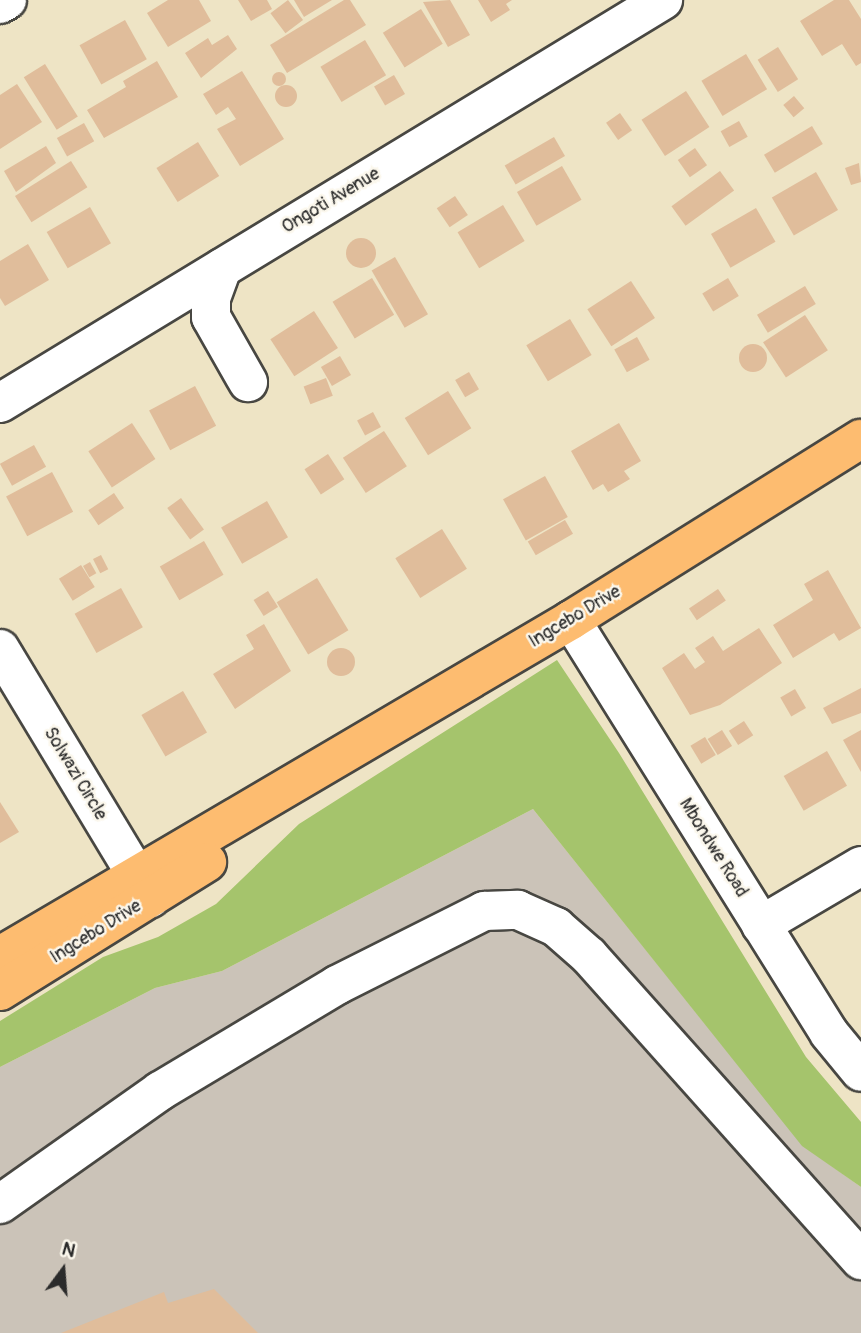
<!DOCTYPE html>
<html>
<head>
<meta charset="utf-8">
<style>
  body { margin:0 }
  #map { position:relative; width:861px; height:1333px; overflow:hidden; background:#eee4c5; font-family:Pangolin,sans-serif }
  div>[style] { position:absolute }
  [style*='--x'] { left:calc(var(--x)*1px); top:calc(var(--y)*1px); width:calc(var(--w)*1px); rotate:calc(var(--a)*1deg) }
  .industrial>* { inset:0; background:#cbc3b8 }
  .green>* { inset:0; background:#a5c46c }
  .building>* { inset:0; background:#e0bd9b; transform-origin:0 0 }
  .round { border-radius:50% }
  .roads { filter:drop-shadow(2px 0 #484742) drop-shadow(-2px 0 #484742) drop-shadow(0 2px #484742) drop-shadow(0 -2px #484742) }
  .minor>* { height:38px; margin:-19px; padding:0 19px; transform-origin:19px; border-radius:19px; background:#fff }
  .major>* { height:38px; margin:-19px; padding:0 19px; transform-origin:19px; border-radius:19px; background:#fdbc70 }
  span { translate:-50% -50%; white-space:nowrap; text-align:center; line-height:1.15; -webkit-text-stroke:5px #fbf7ec; paint-order:stroke }
  .street-label { font-size:18px; color:#2b2b2b }
  .north { position:absolute; left:28px; top:1235px; width:70px; height:70px; -webkit-text-stroke:5px #fbf7ec; paint-order:stroke; rotate:16deg; font-size:19px; font-weight:700; line-height:28px; text-align:center; color:#2b2b2b }
  .north::after { content:''; display:block; margin:auto; width:24px; height:32px; background:#2b2b2b; clip-path:polygon(50% 0,100% 100%,50% 72%,0 100%) }
</style>
</head>
<body>
<div id="map">
  <div class="industrial">
    <div style="clip-path:polygon(533px 809px,802px 1145px,861px 1187px,861px 1333px,0 1333px,0 1067px,155px 988px,222px 971px)"></div>
  </div>
  <div class="green">
    <div style="clip-path:polygon(557px 660px,619px 753px,806px 1057px,861px 1122px,861px 1187px,802px 1146px,533px 809px,222px 971px,155px 988px,0 1067px,0 1021px,103px 957px,158px 937px,216px 904px,299px 824px)"></div>
  </div>
  <div class="building">
    <div style="clip-path:polygon(168px 0,199px 0,211px 21px,168px 47px,147px 13px)"></div>
    <div style="clip-path:polygon(238px 0,267px 0,272px 9px,251px 21px)"></div>
    <div style="left:288px;top:0;width:25px;height:22px;rotate:53deg"></div>
    <div style="clip-path:polygon(294px 0,332px 0,304px 17px)"></div>
    <div style="clip-path:polygon(344px 0,350px 0,366px 25px,287px 73px,270px 45px)"></div>
    <div style="clip-path:polygon(450px 0,470px 35px,448px 47px,423px 2px)"></div>
    <div style="clip-path:polygon(478px 0,512px 0,506px 4px,510px 10px,491px 22px)"></div>
    <div style="clip-path:polygon(834px 0,849px 0,861px 19px,861px 63px,856px 66px,842px 44px,822px 56px,800px 21px)"></div>
    <div style="left:421px;top:9px;width:41px;height:45px;rotate:58deg"></div>
    <div style="left:125px;top:20px;width:45px;height:52px;rotate:61deg"></div>
    <div style="clip-path:polygon(228px 35px,237px 49px,201px 78px,185px 53px,208px 38px,212px 45px)"></div>
    <div style="left:365px;top:40px;width:41px;height:52px;rotate:59deg"></div>
    <div style="left:778px;top:47px;width:38px;height:24px;rotate:58deg"></div>
    <div style="left:746px;top:54px;width:41px;height:52px;rotate:59deg"></div>
    <div style="clip-path:polygon(157px 61px,178px 97px,104px 138px,87px 110px,126px 87px,123px 81px)"></div>
    <div style="left:45px;top:64px;width:62px;height:25px;rotate:58deg"></div>
    <div style="clip-path:polygon(242px 71px,284px 139px,240px 166px,217px 129px,236px 119px,228px 107px,216px 115px,203px 94px)"></div>
    <div class="round" style="left:272px;top:72px;width:14px;height:14px"></div>
    <div style="left:394px;top:75px;width:22px;height:23px;rotate:60deg"></div>
    <div style="clip-path:polygon(17px 84px,42px 122px,0 149px,0 95px)"></div>
    <div class="round" style="left:275px;top:85px;width:22px;height:22px"></div>
    <div style="left:686px;top:91px;width:43px;height:53px;rotate:57deg"></div>
    <div style="left:794px;top:96px;width:16px;height:14px;rotate:50deg"></div>
    <div style="left:620px;top:113px;width:21px;height:17px;rotate:55deg"></div>
    <div style="left:739px;top:121px;width:18px;height:21px;rotate:61deg"></div>
    <div style="left:84px;top:123px;width:21px;height:31px;rotate:61deg"></div>
    <div style="left:812px;top:126px;width:21px;height:56px;rotate:59deg"></div>
    <div style="left:554px;top:137px;width:22px;height:57px;rotate:60deg"></div>
    <div style="left:198px;top:142px;width:40px;height:49px;rotate:58deg"></div>
    <div style="clip-path:polygon(46px 146px,56px 163px,16px 192px,4px 171px)"></div>
    <div style="left:695px;top:148px;width:21px;height:21px;rotate:55deg"></div>
    <div style="left:71px;top:161px;width:31px;height:66px;rotate:58deg"></div>
    <div style="clip-path:polygon(859px 163px,861px 182px,851px 185px,845px 168px)"></div>
    <div style="left:562px;top:166px;width:39px;height:52px;rotate:60deg"></div>
    <div style="left:720px;top:171px;width:24px;height:60px;rotate:54deg"></div>
    <div style="left:816px;top:172px;width:44px;height:51px;rotate:60deg"></div>
    <div style="left:455px;top:196px;width:23px;height:22px;rotate:56deg"></div>
    <div style="left:503px;top:205px;width:42px;height:53px;rotate:59deg"></div>
    <div style="left:90px;top:207px;width:42px;height:50px;rotate:60deg"></div>
    <div style="left:756px;top:208px;width:39px;height:52px;rotate:60deg"></div>
    <div class="round" style="left:346px;top:238px;width:30px;height:30px"></div>
    <div style="clip-path:polygon(28px 244px,49px 280px,5px 306px,0 298px,0 261px)"></div>
    <div style="left:395px;top:257px;width:66px;height:27px;rotate:60deg"></div>
    <div style="left:372px;top:278px;width:43px;height:46px;rotate:59deg"></div>
    <div style="left:728px;top:278px;width:21px;height:30px;rotate:59deg"></div>
    <div style="left:631px;top:281px;width:44px;height:52px;rotate:57deg"></div>
    <div style="left:805px;top:286px;width:21px;height:56px;rotate:59deg"></div>
    <div style="left:314px;top:311px;width:44px;height:52px;rotate:57deg"></div>
    <div style="left:805px;top:315px;width:42px;height:50px;rotate:57deg"></div>
    <div style="left:570px;top:319px;width:42px;height:51px;rotate:59deg"></div>
    <div style="left:637px;top:337px;width:26px;height:26px;rotate:61deg"></div>
    <div class="round" style="left:739px;top:344px;width:28px;height:28px"></div>
    <div style="left:340px;top:356px;width:22px;height:22px;rotate:60deg"></div>
    <div style="left:469px;top:372px;width:20px;height:16px;rotate:60deg"></div>
    <div style="left:326px;top:378px;width:19px;height:24px;rotate:69deg"></div>
    <div style="left:195px;top:386px;width:45px;height:52px;rotate:62deg"></div>
    <div style="left:448px;top:391px;width:44px;height:51px;rotate:58deg"></div>
    <div style="left:373px;top:412px;width:17px;height:18px;rotate:62deg"></div>
    <div style="left:132px;top:423px;width:43px;height:52px;rotate:57deg"></div>
    <div style="clip-path:polygon(619px 423px,641px 461px,624px 471px,630px 479px,608px 492px,603px 484px,593px 490px,571px 451px)"></div>
    <div style="left:384px;top:431px;width:42px;height:49px;rotate:57deg"></div>
    <div style="left:34px;top:445px;width:25px;height:39px;rotate:61deg"></div>
    <div style="left:328px;top:454px;width:30px;height:28px;rotate:57deg"></div>
    <div style="left:52px;top:472px;width:45px;height:52px;rotate:62deg"></div>
    <div style="left:545px;top:476px;width:47px;height:48px;rotate:61deg"></div>
    <div style="left:114px;top:493px;width:18px;height:31px;rotate:56deg"></div>
    <div style="left:181px;top:498px;width:39px;height:17px;rotate:54deg"></div>
    <div style="left:267px;top:501px;width:42px;height:53px;rotate:60deg"></div>
    <div style="left:565px;top:520px;width:16px;height:43px;rotate:60deg"></div>
    <div style="left:442px;top:529px;width:47px;height:55px;rotate:58deg"></div>
    <div style="left:204px;top:541px;width:39px;height:51px;rotate:60deg"></div>
    <div style="left:101px;top:555px;width:16px;height:9px;rotate:63deg"></div>
    <div style="left:90px;top:562px;width:13px;height:8px;rotate:61deg"></div>
    <div style="left:81px;top:565px;width:26px;height:26px;rotate:58deg"></div>
    <div style="clip-path:polygon(828px 570px,861px 628px,839px 641px,834px 633px,793px 658px,773px 625px,813px 600px,804px 584px)"></div>
    <div style="left:317px;top:578px;width:61px;height:47px;rotate:59deg"></div>
    <div style="left:121px;top:588px;width:45px;height:53px;rotate:61deg"></div>
    <div style="left:718px;top:589px;width:14px;height:35px;rotate:56deg"></div>
    <div style="left:268px;top:591px;width:19px;height:17px;rotate:58deg"></div>
    <div style="clip-path:polygon(264px 624px,291px 671px,235px 709px,213px 674px,254px 649px,246px 635px)"></div>
    <div style="clip-path:polygon(759px 628px,782px 663px,720px 705px,690px 715px,662px 668px,684px 653px,695px 669px,705px 662px,695px 648px,713px 636px,723px 651px)"></div>
    <div class="round" style="left:327px;top:648px;width:28px;height:28px"></div>
    <div style="clip-path:polygon(861px 688px,861px 713px,832px 724px,823px 708px)"></div>
    <div style="left:795px;top:689px;width:22px;height:17px;rotate:60deg"></div>
    <div style="left:183px;top:691px;width:48px;height:48px;rotate:60deg"></div>
    <div style="left:744px;top:721px;width:17px;height:18px;rotate:57deg"></div>
    <div style="left:722px;top:730px;width:19px;height:17px;rotate:58deg"></div>
    <div style="clip-path:polygon(861px 730px,861px 772px,843px 740px)"></div>
    <div style="left:705px;top:737px;width:21px;height:17px;rotate:59deg"></div>
    <div style="left:827px;top:751px;width:40px;height:50px;rotate:60deg"></div>
    <div style="clip-path:polygon(0 802px,19px 832px,0 843px)"></div>
    <div style="clip-path:polygon(214px 1289px,258px 1333px,61px 1333px,164px 1292px,168px 1303px)"></div>
  </div>
  <div class="roads">
    <div class="minor">
      <div style="--x:0;--y:4;--w:8;--a:-30"></div>
      <div style="--x:222;--y:268;--w:33;--a:110"></div>
      <div style="--x:211;--y:299;--w:18;--a:90"></div>
      <div style="--x:211;--y:317;--w:75;--a:60.4"></div>
      <div style="--x:0;--y:403;--w:776;--a:-31.29"></div>
      <div style="--x:571;--y:620;--w:487;--a:58"></div>
      <div style="--x:829;--y:1033;--w:50;--a:50.6"></div>
      <div style="--x:0;--y:649;--w:291;--a:58.9"></div>
      <div style="--x:761;--y:925;--w:116;--a:-30.5"></div>
      <div style="--x:0;--y:1204;--w:196;--a:-35.2"></div>
      <div style="--x:160;--y:1091;--w:206;--a:-30.9"></div>
      <div style="--x:337;--y:985;--w:165;--a:-26.7"></div>
      <div style="--x:484;--y:911;--w:34;--a:-2"></div>
      <div style="--x:518;--y:910;--w:42;--a:24.1"></div>
      <div style="--x:556;--y:927;--w:44;--a:41.3"></div>
      <div style="--x:589;--y:956;--w:408;--a:48.2"></div>
    </div>
    <div class="major">
      <div style="--x:0;--y:956;--w:663;--a:-30.47"></div>
      <div style="--x:571;--y:620;--w:342;--a:-32"></div>
      <div style="--x:0;--y:991;--w:244;--a:-31.9"></div>
    </div>
  </div>
  <div class="street-label">
    <span style="left:331px;top:201px;rotate:-31deg">Ongoti Avenue</span>
    <span style="left:575px;top:617px;rotate:-31deg">Ingcebo Drive</span>
    <span style="left:75px;top:774px;rotate:59deg">Solwazi Circle</span>
    <span style="left:713px;top:848px;rotate:58deg">Mbondwe Road</span>
    <span style="left:96px;top:932px;rotate:-32deg">Ingcebo Drive</span>
  </div>
  <div class="north">N</div>
</div>
</body>
</html>
